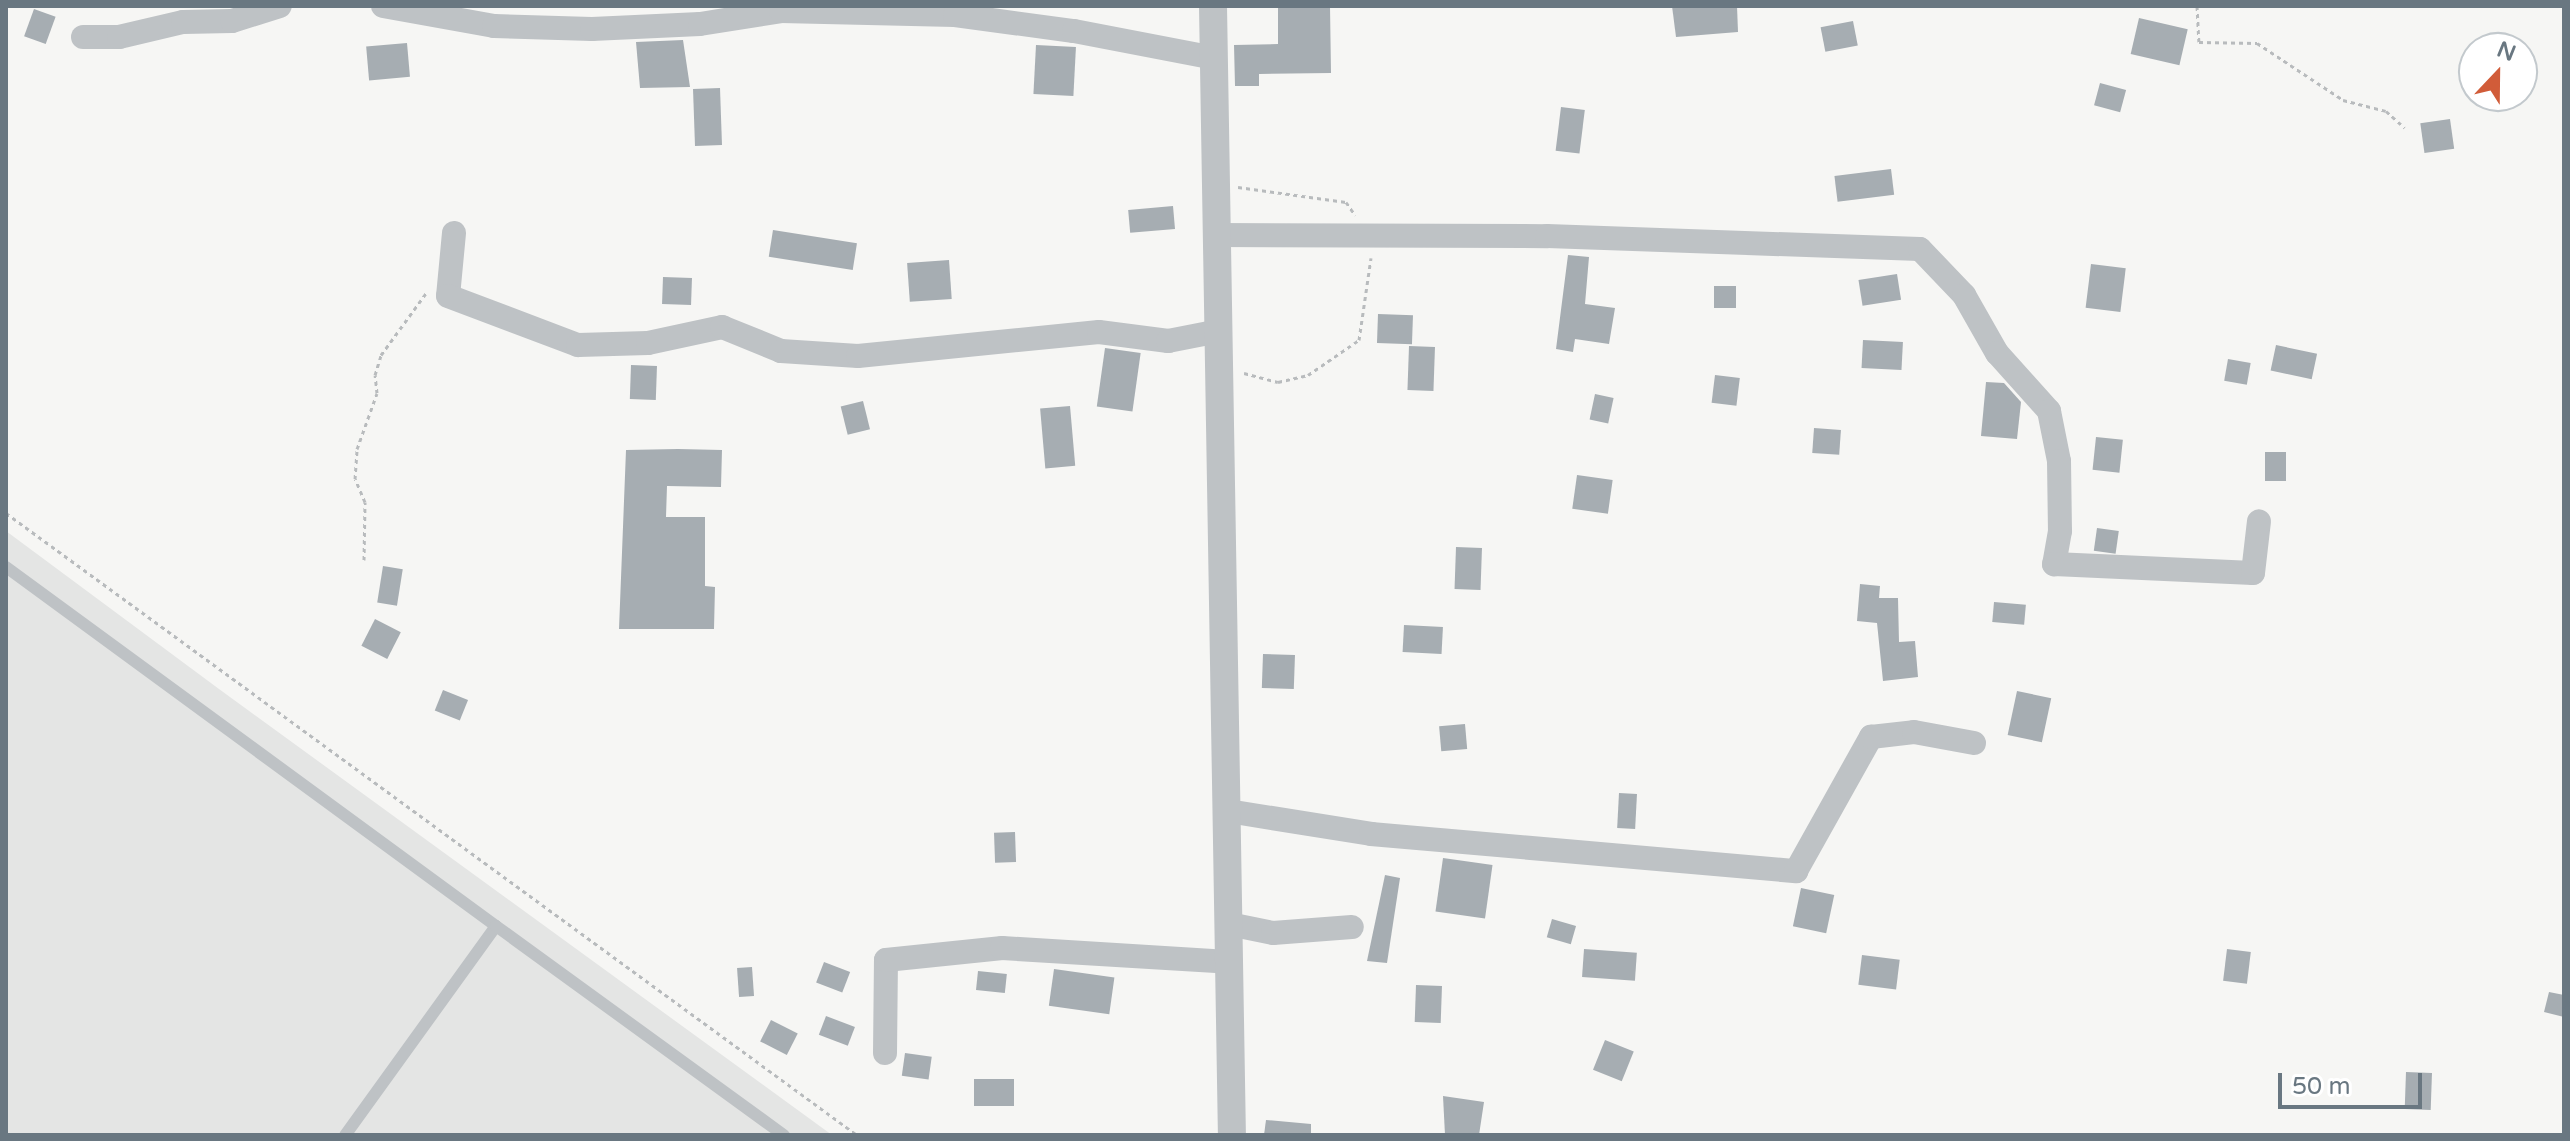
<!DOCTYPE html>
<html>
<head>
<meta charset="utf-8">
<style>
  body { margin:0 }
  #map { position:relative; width:2570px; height:1141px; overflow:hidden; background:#f6f6f4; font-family:"Varela Round",sans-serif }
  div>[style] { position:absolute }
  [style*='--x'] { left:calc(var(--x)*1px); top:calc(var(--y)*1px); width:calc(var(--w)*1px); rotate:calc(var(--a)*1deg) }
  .built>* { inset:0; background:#e4e5e4 }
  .building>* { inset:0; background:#a6adb2; transform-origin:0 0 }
  .path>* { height:3px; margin-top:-1.5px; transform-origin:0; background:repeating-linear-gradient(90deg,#b8bbbd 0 4px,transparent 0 8px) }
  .service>* { height:12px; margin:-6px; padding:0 6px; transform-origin:6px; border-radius:6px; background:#bec2c5 }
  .minor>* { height:24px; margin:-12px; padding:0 12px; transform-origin:12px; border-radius:12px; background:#bec2c5 }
  .tertiary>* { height:28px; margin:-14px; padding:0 14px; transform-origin:14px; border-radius:14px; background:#bec2c5 }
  span { translate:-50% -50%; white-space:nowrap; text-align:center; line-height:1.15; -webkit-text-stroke:8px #fff; paint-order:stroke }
  .frame { position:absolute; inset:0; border:8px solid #697781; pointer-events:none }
  .north { position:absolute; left:2458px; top:32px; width:80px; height:80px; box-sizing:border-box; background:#fff; border:2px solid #c3c9cd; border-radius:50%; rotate:22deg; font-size:22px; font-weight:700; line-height:32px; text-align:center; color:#697781 }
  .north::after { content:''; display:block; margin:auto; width:28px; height:36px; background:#d15c39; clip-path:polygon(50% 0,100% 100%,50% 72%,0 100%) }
  .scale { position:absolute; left:2278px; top:1073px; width:144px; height:36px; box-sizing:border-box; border:4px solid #697781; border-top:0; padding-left:10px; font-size:24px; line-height:28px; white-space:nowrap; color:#697781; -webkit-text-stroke:6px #fff; paint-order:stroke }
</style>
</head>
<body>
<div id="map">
  <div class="built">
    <div style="clip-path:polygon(6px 531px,219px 689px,832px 1135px,6px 1135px)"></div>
  </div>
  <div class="building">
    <div style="clip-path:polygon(1278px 6px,1330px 6px,1331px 73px,1259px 74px,1259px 86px,1235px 86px,1234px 45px,1278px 44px)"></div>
    <div style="clip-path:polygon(1672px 6px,1737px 6px,1738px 32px,1676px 37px)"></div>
    <div style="left:34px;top:9px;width:23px;height:29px;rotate:20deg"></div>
    <div style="left:2139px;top:18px;width:50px;height:37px;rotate:13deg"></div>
    <div style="left:1853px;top:21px;width:25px;height:33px;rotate:79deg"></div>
    <div style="clip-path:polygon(683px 40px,690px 87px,640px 88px,636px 42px)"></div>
    <div style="left:407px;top:43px;width:34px;height:41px;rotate:85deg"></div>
    <div style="left:1036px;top:45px;width:40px;height:49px;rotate:3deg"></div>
    <div style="left:2100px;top:83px;width:27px;height:23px;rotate:15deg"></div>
    <div style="left:720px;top:88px;width:57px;height:27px;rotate:88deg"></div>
    <div style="left:1561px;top:107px;width:24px;height:44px;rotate:7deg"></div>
    <div style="left:2450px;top:119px;width:30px;height:30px;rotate:82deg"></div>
    <div style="left:1891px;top:169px;width:26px;height:57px;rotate:83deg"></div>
    <div style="left:1173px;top:206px;width:23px;height:45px;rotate:85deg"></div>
    <div style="left:773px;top:230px;width:85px;height:27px;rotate:9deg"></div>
    <div style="clip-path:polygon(1568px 255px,1589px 257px,1585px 304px,1615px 308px,1609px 344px,1575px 339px,1573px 352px,1556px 349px)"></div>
    <div style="left:949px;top:260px;width:39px;height:42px;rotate:86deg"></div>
    <div style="left:2091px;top:264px;width:35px;height:44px;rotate:7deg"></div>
    <div style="left:1897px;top:274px;width:26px;height:39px;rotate:81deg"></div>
    <div style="left:663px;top:277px;width:29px;height:27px;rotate:2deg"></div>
    <div style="left:1714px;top:286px;width:22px;height:22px"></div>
    <div style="left:1378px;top:314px;width:35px;height:29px;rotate:2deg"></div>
    <div style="left:1863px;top:340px;width:40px;height:28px;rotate:3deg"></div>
    <div style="left:2276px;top:345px;width:42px;height:26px;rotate:12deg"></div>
    <div style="left:1409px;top:346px;width:26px;height:44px;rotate:2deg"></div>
    <div style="left:1105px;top:348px;width:36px;height:59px;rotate:8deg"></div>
    <div style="left:2228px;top:359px;width:23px;height:22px;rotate:10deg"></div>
    <div style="left:631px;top:365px;width:26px;height:34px;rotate:2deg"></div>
    <div style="left:1715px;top:375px;width:25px;height:28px;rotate:7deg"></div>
    <div style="clip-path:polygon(1986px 382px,2004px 383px,2021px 402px,2017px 439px,1981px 436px)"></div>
    <div style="left:1595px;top:394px;width:19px;height:26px;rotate:12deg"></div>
    <div style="left:863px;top:401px;width:29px;height:23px;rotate:76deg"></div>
    <div style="left:1070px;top:406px;width:60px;height:30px;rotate:85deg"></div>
    <div style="left:1814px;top:428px;width:27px;height:25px;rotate:4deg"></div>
    <div style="left:2096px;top:437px;width:27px;height:33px;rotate:6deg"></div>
    <div style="clip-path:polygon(678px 449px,722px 450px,721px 487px,667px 486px,666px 517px,705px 517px,705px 586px,715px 587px,714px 629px,619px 629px,626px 450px)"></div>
    <div style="left:2265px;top:452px;width:21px;height:29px"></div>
    <div style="left:1577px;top:475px;width:36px;height:34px;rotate:8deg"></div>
    <div style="left:2097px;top:528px;width:22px;height:23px;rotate:8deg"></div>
    <div style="left:1456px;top:547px;width:26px;height:42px;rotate:2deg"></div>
    <div style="left:383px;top:566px;width:20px;height:37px;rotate:9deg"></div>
    <div style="clip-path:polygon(1860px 584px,1880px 586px,1879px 598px,1898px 598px,1899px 642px,1915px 641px,1918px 677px,1883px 681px,1877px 623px,1857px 621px)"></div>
    <div style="left:1994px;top:602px;width:32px;height:20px;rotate:5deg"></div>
    <div style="left:375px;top:619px;width:29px;height:30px;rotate:27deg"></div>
    <div style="left:1404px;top:625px;width:39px;height:27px;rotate:3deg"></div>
    <div style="left:1263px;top:654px;width:32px;height:34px;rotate:2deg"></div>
    <div style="left:443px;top:690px;width:27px;height:22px;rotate:22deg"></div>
    <div style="left:2017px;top:691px;width:35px;height:45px;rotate:12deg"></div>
    <div style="left:1465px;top:724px;width:25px;height:26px;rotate:85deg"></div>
    <div style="left:1619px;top:793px;width:18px;height:35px;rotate:3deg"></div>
    <div style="left:1015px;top:832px;width:30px;height:21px;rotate:88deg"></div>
    <div style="left:1443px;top:858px;width:50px;height:54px;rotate:8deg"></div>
    <div style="clip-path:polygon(1385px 875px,1400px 878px,1387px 963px,1367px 961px)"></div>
    <div style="left:1801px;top:888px;width:34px;height:39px;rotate:12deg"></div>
    <div style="left:1552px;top:919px;width:25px;height:19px;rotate:16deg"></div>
    <div style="left:1584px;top:949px;width:53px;height:28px;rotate:4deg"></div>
    <div style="left:2227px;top:949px;width:24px;height:32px;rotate:7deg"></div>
    <div style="left:1862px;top:955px;width:38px;height:30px;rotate:7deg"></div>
    <div style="left:824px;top:962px;width:28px;height:22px;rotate:21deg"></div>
    <div style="left:752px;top:967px;width:29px;height:15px;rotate:86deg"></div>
    <div style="left:1054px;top:969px;width:61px;height:37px;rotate:8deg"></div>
    <div style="left:978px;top:971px;width:29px;height:19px;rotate:6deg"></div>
    <div style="left:1416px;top:985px;width:26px;height:37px;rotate:2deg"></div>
    <div style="clip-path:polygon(2549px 992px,2564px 995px,2564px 1017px,2544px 1012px)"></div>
    <div style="left:826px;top:1016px;width:31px;height:20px;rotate:21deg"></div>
    <div style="left:771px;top:1020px;width:30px;height:24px;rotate:27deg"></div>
    <div style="left:1605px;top:1040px;width:31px;height:32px;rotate:22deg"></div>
    <div style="left:905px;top:1053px;width:27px;height:23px;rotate:8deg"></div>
    <div style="left:2406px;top:1072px;width:26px;height:37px;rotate:2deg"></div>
    <div style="left:974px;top:1079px;width:40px;height:27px"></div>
    <div style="clip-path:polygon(1443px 1096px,1484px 1102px,1479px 1135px,1445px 1135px)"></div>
    <div style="clip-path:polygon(1266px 1120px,1311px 1124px,1311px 1135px,1264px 1135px)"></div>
  </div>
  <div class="path">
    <div style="--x:2197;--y:6;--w:36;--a:87"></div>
    <div style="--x:2199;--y:42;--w:58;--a:1"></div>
    <div style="--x:2257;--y:43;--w:103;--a:33.5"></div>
    <div style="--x:2343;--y:100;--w:44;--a:14.3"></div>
    <div style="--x:2386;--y:111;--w:25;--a:42"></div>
    <div style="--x:1238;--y:187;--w:109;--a:7.9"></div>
    <div style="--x:1346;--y:202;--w:16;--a:55"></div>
    <div style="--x:1244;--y:373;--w:35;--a:15"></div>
    <div style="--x:1278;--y:382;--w:31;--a:-13"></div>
    <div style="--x:1308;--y:375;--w:62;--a:-34.5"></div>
    <div style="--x:1359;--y:340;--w:83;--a:-81.7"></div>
    <div style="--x:6;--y:513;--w:1054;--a:36.16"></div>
    <div style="--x:364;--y:560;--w:58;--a:-89"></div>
    <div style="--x:365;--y:502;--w:25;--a:-113"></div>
    <div style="--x:355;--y:479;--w:30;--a:-86"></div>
    <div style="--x:357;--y:449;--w:59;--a:-70.3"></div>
    <div style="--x:377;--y:393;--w:18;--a:-96"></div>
    <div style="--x:375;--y:375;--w:21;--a:-73"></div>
    <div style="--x:381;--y:355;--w:78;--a:-53.9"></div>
  </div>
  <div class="service">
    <div style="--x:6;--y:567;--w:607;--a:36.23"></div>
    <div style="--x:496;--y:926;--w:258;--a:125.8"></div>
    <div style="--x:496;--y:926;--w:356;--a:36"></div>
  </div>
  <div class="minor">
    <div style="--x:383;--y:6;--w:113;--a:10.2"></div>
    <div style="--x:494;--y:26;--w:98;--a:1.8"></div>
    <div style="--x:592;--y:29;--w:108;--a:-2.7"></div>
    <div style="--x:700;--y:24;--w:82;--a:-9.1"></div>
    <div style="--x:781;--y:11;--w:174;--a:1.3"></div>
    <div style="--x:955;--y:15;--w:120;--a:7.7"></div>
    <div style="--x:1074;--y:31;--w:143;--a:10.9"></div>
    <div style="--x:83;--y:37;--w:36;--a:0"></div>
    <div style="--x:119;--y:37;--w:66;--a:-13.2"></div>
    <div style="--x:183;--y:22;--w:49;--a:-1.2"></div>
    <div style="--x:232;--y:21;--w:50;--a:-17.4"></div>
    <div style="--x:454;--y:233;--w:63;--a:95.4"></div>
    <div style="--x:448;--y:296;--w:139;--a:20.7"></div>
    <div style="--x:578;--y:345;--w:70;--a:-1.6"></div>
    <div style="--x:648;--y:343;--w:76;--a:-12.2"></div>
    <div style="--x:722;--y:327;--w:64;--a:22.1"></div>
    <div style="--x:781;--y:351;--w:77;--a:3.7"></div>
    <div style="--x:858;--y:356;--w:242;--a:-5.7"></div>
    <div style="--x:1099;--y:332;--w:70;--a:7.4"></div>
    <div style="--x:1168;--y:341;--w:52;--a:-11.1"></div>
    <div style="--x:1216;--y:235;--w:331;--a:0.2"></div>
    <div style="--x:1547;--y:236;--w:373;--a:2"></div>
    <div style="--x:1920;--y:249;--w:64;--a:46.3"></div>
    <div style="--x:1964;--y:295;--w:67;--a:60.4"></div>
    <div style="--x:1997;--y:353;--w:78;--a:48.1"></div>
    <div style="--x:2049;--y:411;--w:51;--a:78.7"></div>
    <div style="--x:2059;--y:461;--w:70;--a:89.2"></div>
    <div style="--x:2060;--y:531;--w:34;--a:100"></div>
    <div style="--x:2054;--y:564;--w:199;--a:2.6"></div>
    <div style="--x:2253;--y:573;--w:52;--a:-83.4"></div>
    <div style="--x:1228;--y:811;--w:145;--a:9.1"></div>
    <div style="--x:1371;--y:834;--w:427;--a:5"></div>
    <div style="--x:1796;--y:871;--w:154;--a:-60.8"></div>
    <div style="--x:1871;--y:737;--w:43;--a:-6.6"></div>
    <div style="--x:1914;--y:732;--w:61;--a:10.4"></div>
    <div style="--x:1229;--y:924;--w:45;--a:11.6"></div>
    <div style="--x:1273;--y:933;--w:79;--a:-4.3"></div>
    <div style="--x:885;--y:1053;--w:93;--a:-89.4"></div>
    <div style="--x:886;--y:960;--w:117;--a:-5.9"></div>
    <div style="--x:1002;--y:948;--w:227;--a:3.5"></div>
  </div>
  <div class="tertiary">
    <div style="--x:1213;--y:6;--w:1129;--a:89.04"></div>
  </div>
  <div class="frame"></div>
  <div class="north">N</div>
  <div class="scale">50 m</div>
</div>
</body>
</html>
